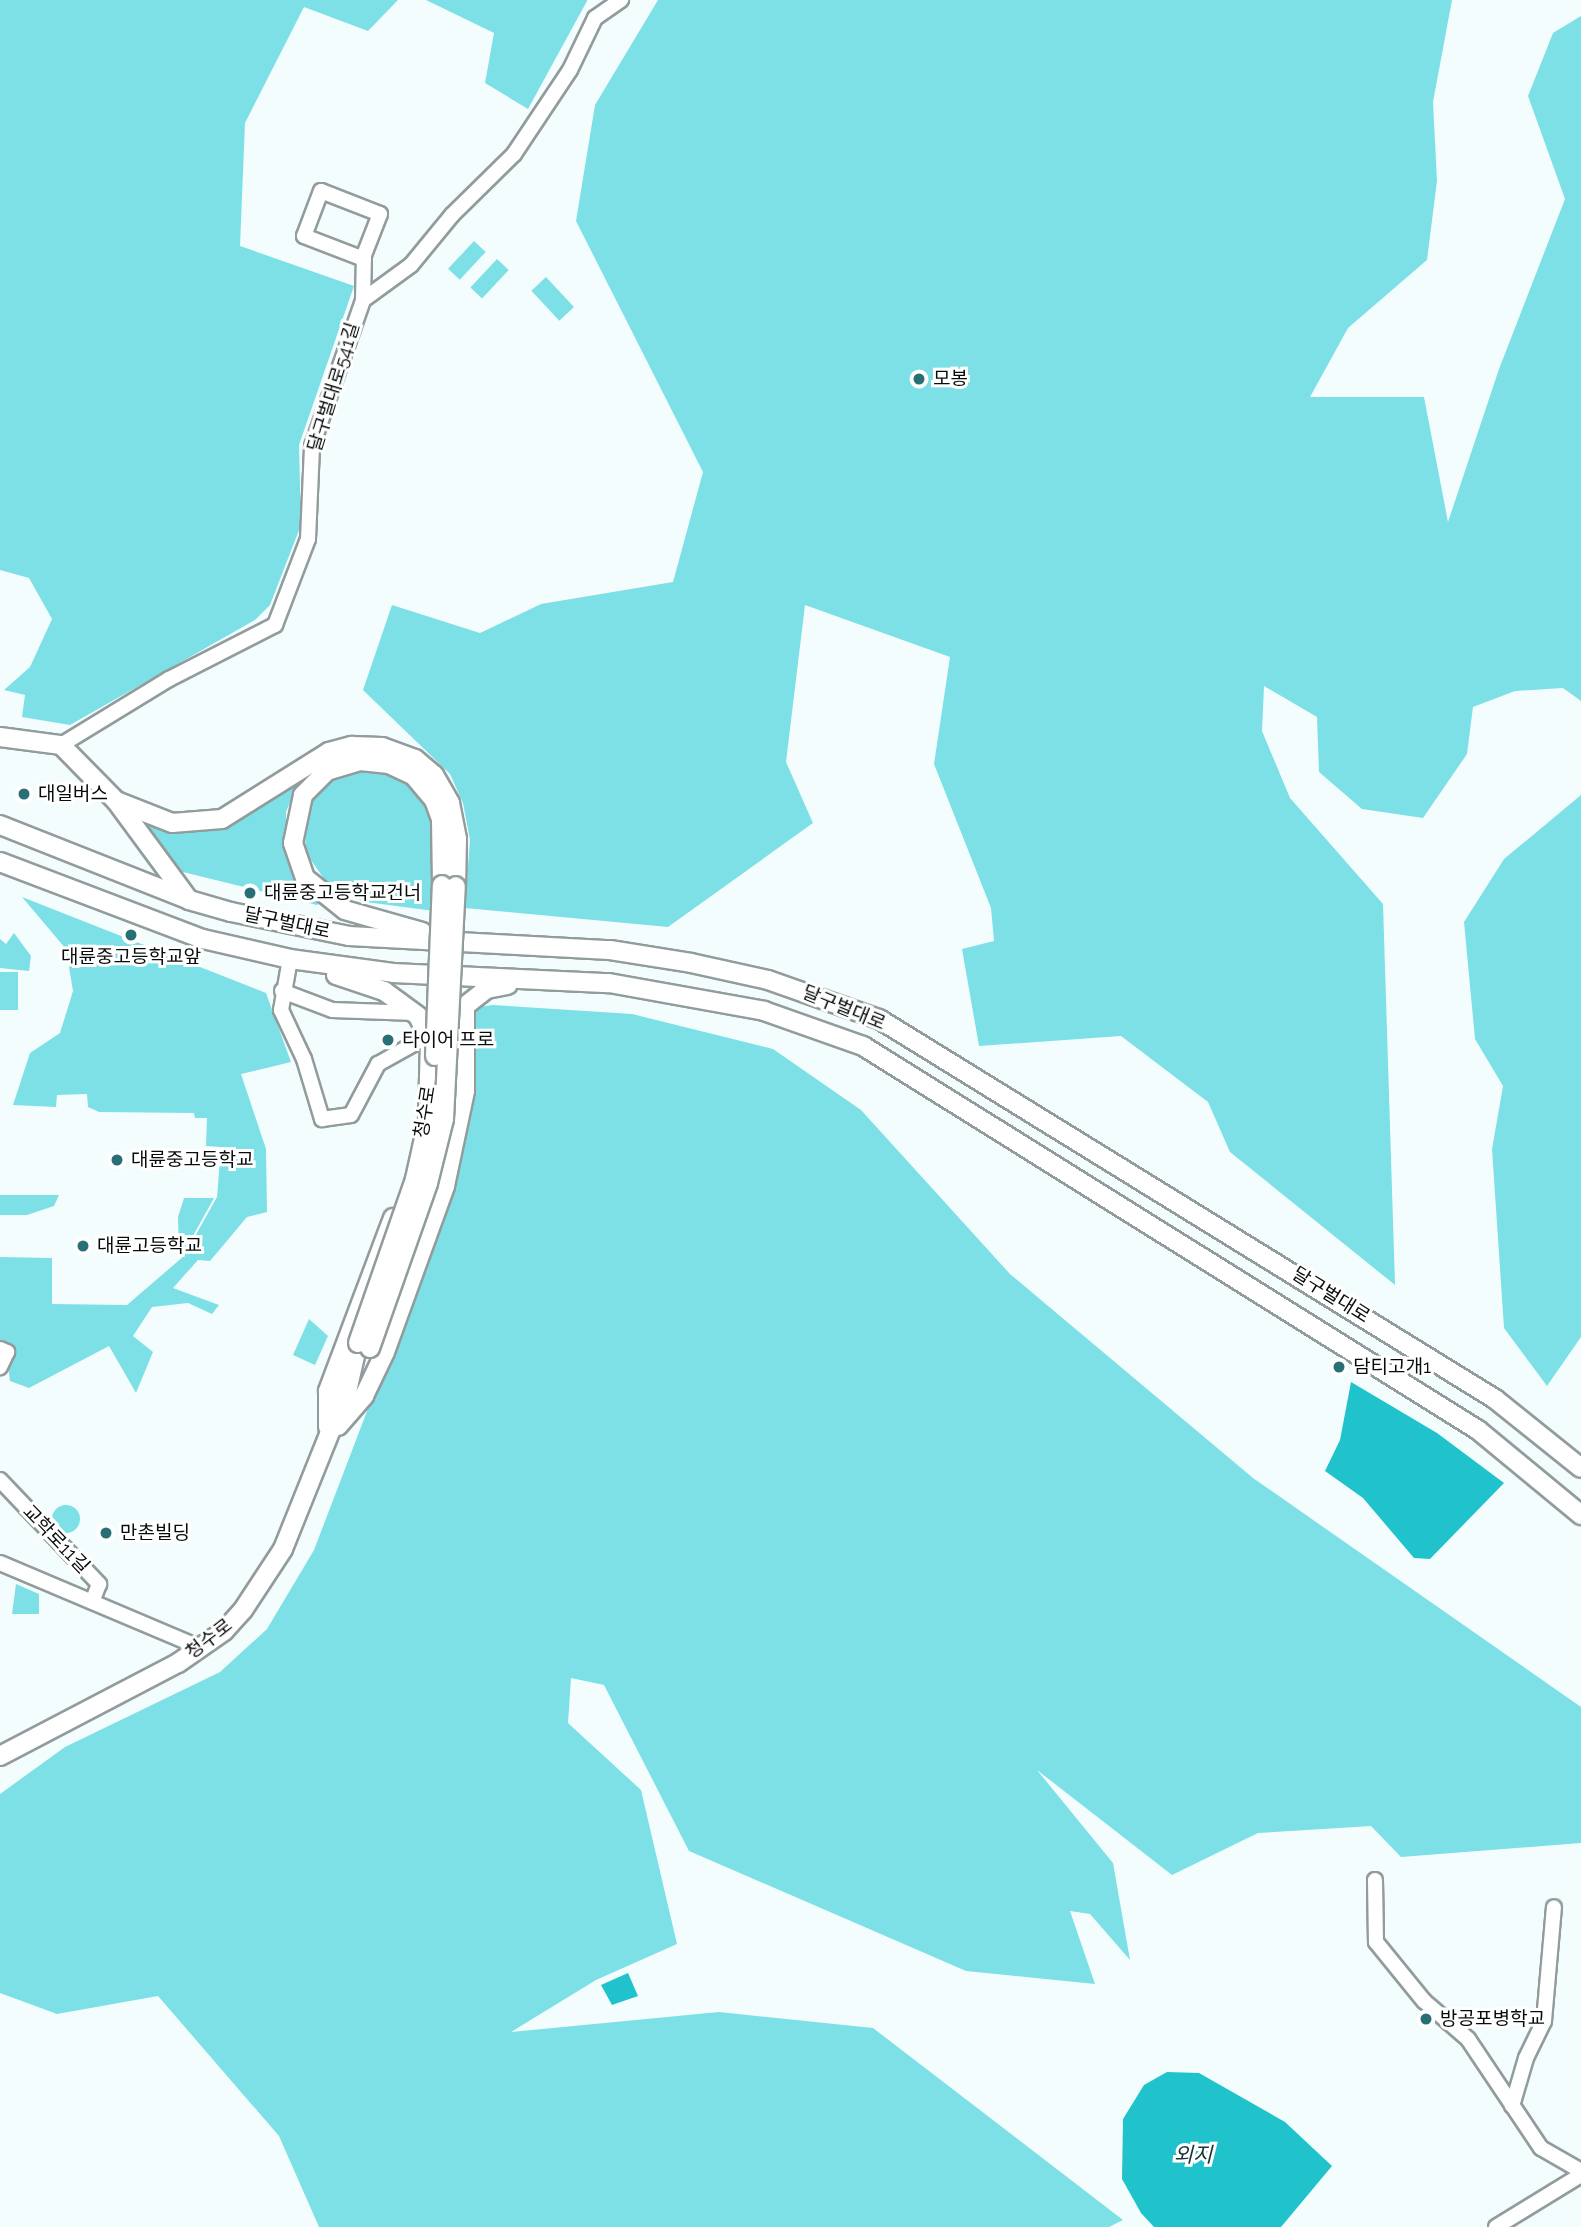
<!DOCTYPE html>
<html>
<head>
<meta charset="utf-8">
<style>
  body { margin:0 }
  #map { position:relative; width:1581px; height:2227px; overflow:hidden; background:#f3fdfe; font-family:Raleway,"Noto Sans KR",sans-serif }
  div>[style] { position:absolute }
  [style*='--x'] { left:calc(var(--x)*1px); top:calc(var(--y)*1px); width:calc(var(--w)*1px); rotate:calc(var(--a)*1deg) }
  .green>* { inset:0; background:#7de0e6; transform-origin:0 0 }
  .round { border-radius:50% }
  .water>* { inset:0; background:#20c2cb }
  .roads { filter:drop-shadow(2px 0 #929c9c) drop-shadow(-2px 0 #929c9c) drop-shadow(0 2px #929c9c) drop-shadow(0 -2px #929c9c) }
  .minor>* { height:14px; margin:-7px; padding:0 7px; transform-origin:7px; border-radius:7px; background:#fff }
  .major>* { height:18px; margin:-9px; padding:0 9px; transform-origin:9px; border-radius:9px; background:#fff }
  .bridges { filter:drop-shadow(2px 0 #929c9c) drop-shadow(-2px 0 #929c9c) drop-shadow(0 2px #929c9c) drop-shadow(0 -2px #929c9c) }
  .major-bridge>* { height:18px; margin:-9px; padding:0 9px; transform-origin:9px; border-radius:9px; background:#fff }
  .dots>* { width:19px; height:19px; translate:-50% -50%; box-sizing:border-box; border:4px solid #fff; border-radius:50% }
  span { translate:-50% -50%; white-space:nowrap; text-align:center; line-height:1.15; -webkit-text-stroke:6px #fff; paint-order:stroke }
  .poi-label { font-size:19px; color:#090c0c }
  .left { translate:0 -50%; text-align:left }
  .street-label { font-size:19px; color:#090c0c }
  .water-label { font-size:21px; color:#1a3234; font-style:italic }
</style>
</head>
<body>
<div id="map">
  <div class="green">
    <div style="clip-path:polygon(0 0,398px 0,368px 31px,304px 7px,245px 123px,240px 246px,354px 286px,299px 445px,301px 525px,270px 605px,255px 620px,70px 725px,22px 717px,25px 695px,4px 690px,30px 667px,52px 619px,29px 578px,0 570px)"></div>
    <div style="clip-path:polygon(426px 0,587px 0,587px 1px,528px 109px,485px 83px,494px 33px)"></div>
    <div style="clip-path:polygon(658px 0,1452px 0,1433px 102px,1437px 181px,1427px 260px,1348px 328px,1310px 397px,1424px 397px,1448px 522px,1499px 369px,1565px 199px,1528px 96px,1553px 33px,1581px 16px,1581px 701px,1563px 688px,1515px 691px,1473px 707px,1467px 754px,1423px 818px,1362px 809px,1319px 772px,1317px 717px,1264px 686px,1262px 731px,1290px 798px,1383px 904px,1395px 1285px,1230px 1152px,1208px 1102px,1121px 1036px,979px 1046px,962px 949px,994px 941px,991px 908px,934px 764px,950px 657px,805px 605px,786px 762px,813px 823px,668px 927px,465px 908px,470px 840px,463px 803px,450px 774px,363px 690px,392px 605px,480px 633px,541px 604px,673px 582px,703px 472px,576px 221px,595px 105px)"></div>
    <div style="left:474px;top:241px;width:16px;height:38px;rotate:43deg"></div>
    <div style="left:497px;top:259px;width:16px;height:39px;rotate:43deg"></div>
    <div style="left:546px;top:277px;width:41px;height:20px;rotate:47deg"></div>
    <div style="clip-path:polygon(354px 767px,389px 769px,411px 782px,428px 805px,437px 840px,434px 911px,366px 902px,329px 886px,306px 853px,304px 816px,322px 784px)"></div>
    <div style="clip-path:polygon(302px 774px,286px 812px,286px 848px,297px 882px,321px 902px,317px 905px,179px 871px,143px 820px,176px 831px,212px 830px,254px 810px)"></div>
    <div style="clip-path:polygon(1581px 795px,1581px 1337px,1547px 1386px,1504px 1328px,1492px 1149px,1503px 1086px,1475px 1039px,1464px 922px,1504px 859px)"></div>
    <div style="clip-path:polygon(22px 897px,266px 993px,291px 1062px,241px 1074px,266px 1149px,267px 1212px,247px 1217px,210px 1261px,198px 1260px,173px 1288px,219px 1305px,212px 1314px,188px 1303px,152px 1307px,133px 1336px,153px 1352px,136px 1393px,109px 1346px,29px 1388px,10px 1381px,8px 1365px,15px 1346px,0 1340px,0 1257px,52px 1258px,52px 1304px,127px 1305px,184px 1256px,217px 1197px,221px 1147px,206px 1146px,207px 1118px,195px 1118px,194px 1113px,99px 1112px,88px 1107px,87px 1094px,57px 1095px,56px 1107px,13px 1105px,30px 1053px,60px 1033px,73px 991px,66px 949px)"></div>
    <div style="clip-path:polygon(14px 933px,31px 956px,29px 971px,0 968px,0 939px,6px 944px)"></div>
    <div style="left:0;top:972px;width:18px;height:38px"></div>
    <div style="clip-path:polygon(493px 1005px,632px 1014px,773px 1049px,861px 1110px,1010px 1274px,1253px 1478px,1581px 1707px,1581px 1843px,1401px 1857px,1371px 1826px,1258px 1833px,1172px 1875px,1037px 1770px,1113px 1863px,1130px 1960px,1090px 1914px,1070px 1911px,1095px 1984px,966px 1971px,689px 1851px,604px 1685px,571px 1678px,568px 1723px,641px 1790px,677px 1944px,596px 1980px,511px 2032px,719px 2012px,873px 2028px,1123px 2220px,1109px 2227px,319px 2227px,279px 2136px,158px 1996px,57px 2014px,0 1993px,0 1794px,65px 1747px,220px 1672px,267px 1629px,314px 1550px,424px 1262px,459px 1165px,470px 1102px,470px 1008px)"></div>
    <div style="clip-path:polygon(0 1195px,59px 1195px,54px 1206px,27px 1215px,0 1215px)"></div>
    <div style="clip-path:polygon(184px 1198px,214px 1198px,184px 1252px,179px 1251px,178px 1217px)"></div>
    <div style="clip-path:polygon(309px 1319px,328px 1336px,315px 1365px,293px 1355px)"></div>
    <div class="round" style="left:52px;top:1505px;width:28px;height:28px"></div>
    <div style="clip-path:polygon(16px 1584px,39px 1594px,39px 1614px,12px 1614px)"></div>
  </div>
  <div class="water">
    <div style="clip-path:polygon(1351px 1382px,1437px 1433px,1504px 1483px,1430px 1559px,1414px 1558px,1363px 1498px,1325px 1471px,1340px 1440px)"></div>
    <div style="clip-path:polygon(628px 1973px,638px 1996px,612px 2005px,601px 1985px)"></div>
    <div style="clip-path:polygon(1167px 2072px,1199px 2073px,1285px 2122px,1332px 2166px,1281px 2227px,1154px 2227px,1141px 2213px,1122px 2179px,1123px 2119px,1144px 2085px)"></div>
  </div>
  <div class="roads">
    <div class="minor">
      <div style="--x:363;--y:300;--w:45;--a:-88.7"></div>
      <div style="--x:364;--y:255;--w:44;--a:-68.7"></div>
      <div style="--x:380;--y:214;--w:63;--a:-158.7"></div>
      <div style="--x:321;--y:191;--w:48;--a:110.7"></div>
      <div style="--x:304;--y:236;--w:64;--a:21"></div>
      <div style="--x:61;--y:745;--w:127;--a:-31.4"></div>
      <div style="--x:169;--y:679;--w:119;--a:-27"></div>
      <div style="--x:275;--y:625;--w:92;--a:-69"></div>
      <div style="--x:308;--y:539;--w:93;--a:-87.5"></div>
      <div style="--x:312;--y:446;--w:155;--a:-70.7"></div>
      <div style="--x:363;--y:300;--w:59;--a:-36.1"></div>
      <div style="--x:411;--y:265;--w:65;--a:-50.6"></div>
      <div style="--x:452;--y:215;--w:87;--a:-44.5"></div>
      <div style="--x:514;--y:154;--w:101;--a:-56.3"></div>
      <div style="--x:570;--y:70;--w:58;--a:-64.3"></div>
      <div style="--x:595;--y:18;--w:32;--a:-35"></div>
      <div style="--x:290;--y:959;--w:52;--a:100"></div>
      <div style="--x:281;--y:1010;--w:54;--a:64.9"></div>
      <div style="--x:304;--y:1059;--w:63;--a:73.3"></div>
      <div style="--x:322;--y:1119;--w:29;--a:-8"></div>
      <div style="--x:351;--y:1115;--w:58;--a:-62.1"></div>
      <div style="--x:378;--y:1064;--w:57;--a:-29.2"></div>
      <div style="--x:282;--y:991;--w:53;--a:20.8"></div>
      <div style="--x:332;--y:1010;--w:83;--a:2.1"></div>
      <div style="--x:0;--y:1349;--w:8;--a:23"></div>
      <div style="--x:7;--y:1352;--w:17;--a:115"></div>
      <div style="--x:0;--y:1480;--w:144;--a:46.4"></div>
      <div style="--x:99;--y:1584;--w:19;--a:111"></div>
      <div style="--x:0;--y:1563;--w:218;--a:22.9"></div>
      <div style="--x:1375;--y:1880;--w:62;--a:89.1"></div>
      <div style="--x:1376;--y:1942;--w:76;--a:50.9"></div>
      <div style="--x:1424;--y:2001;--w:58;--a:40.8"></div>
      <div style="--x:1468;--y:2039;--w:131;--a:56.2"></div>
      <div style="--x:1541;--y:2148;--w:46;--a:29.9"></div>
      <div style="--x:1512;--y:2106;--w:50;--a:-73.7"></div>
      <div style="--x:1526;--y:2058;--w:41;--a:-64.1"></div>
      <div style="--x:1544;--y:2021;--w:114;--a:-85"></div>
      <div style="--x:1496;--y:2227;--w:100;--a:-31.5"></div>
    </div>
    <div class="major">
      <div style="--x:0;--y:737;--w:62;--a:7.5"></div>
      <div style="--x:61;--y:745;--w:78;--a:45.5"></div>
      <div style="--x:116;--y:801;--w:123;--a:53.6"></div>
      <div style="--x:116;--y:801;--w:60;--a:21.4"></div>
      <div style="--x:172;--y:823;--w:50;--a:-4.6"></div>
      <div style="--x:222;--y:819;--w:126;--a:-32.1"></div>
      <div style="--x:329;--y:752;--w:24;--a:-15"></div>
      <div style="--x:352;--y:746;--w:30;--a:2"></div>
      <div style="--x:382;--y:747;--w:35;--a:20"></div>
      <div style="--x:415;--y:759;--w:25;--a:40"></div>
      <div style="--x:434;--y:775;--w:32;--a:60"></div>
      <div style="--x:450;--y:803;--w:37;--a:79"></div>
      <div style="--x:457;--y:839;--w:47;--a:91.2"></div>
      <div style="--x:0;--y:825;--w:203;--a:21.6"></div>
      <div style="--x:189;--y:900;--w:44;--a:15.9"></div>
      <div style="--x:231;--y:912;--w:120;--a:11.5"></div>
      <div style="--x:349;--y:936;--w:261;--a:3.1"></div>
      <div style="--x:610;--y:950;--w:82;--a:9.1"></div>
      <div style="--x:691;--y:963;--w:79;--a:12.4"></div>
      <div style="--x:768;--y:980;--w:118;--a:19.4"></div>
      <div style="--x:879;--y:1019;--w:724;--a:31.67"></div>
      <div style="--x:1495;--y:1399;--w:110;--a:38.7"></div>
      <div style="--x:0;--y:862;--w:217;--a:20.8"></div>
      <div style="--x:203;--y:939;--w:89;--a:12.9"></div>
      <div style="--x:290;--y:959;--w:104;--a:7.7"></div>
      <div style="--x:393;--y:973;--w:216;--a:2.7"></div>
      <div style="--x:609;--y:983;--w:158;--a:10.2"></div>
      <div style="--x:764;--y:1011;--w:105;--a:19.5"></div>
      <div style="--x:863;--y:1046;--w:725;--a:31.98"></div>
      <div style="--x:1478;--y:1430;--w:134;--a:39.5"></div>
      <div style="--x:422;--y:932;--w:80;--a:-164.1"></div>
      <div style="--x:345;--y:910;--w:51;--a:-141.3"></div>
      <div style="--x:305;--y:878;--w:37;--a:-109"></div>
      <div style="--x:293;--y:843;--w:49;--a:-78.2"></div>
      <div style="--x:303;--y:795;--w:34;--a:-45"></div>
      <div style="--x:327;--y:771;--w:34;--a:-17"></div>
      <div style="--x:360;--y:761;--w:29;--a:6"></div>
      <div style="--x:389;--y:764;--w:26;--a:25"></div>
      <div style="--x:413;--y:775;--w:33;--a:50"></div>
      <div style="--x:434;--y:800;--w:20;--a:70"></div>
      <div style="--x:441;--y:819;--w:66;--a:89.1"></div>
      <div style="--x:336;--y:975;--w:51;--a:18.4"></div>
      <div style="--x:384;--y:991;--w:42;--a:36.3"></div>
      <div style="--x:418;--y:1016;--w:28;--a:64"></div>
      <div style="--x:430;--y:1041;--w:71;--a:91.6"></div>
      <div style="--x:338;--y:1426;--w:40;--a:-49"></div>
      <div style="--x:364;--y:1396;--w:49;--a:-64.5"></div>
      <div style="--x:385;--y:1352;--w:177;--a:-70.1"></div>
      <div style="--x:445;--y:1186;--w:97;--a:-78.1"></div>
      <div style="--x:465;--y:1091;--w:85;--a:-90"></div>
      <div style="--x:465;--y:1006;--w:28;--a:-38"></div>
      <div style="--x:487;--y:989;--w:21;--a:-11"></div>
      <div style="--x:328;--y:1427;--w:36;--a:-90"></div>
      <div style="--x:328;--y:1391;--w:185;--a:-69.4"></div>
      <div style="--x:0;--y:1756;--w:201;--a:-27.6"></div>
      <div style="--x:178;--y:1663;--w:56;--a:-34.8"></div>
      <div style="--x:224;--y:1631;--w:28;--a:-48"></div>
      <div style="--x:243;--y:1610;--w:73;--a:-56.7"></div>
      <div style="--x:283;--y:1549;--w:175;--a:-68.1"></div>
      <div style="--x:348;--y:1387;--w:45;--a:-77.2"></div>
    </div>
  </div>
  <div class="bridges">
    <div class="major-bridge">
      <div style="--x:435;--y:1056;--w:171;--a:-87.7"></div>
      <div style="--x:358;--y:1343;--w:174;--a:-70.8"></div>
      <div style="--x:415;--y:1179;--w:83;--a:-77.5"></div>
      <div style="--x:370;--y:1348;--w:175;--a:-70.6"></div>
      <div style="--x:428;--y:1183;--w:66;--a:-76"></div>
      <div style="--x:444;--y:1119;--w:233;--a:-87.1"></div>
    </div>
  </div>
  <div class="dots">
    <div style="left:919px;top:379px;background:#277176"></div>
    <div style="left:24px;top:794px;background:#277176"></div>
    <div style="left:250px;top:893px;background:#277176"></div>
    <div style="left:131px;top:935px;background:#277176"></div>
    <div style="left:388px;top:1040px;background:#277176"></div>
    <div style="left:117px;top:1160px;background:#277176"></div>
    <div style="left:83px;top:1246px;background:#277176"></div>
    <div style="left:1339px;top:1367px;background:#277176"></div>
    <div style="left:106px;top:1533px;background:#277176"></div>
    <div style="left:1426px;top:2019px;background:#277176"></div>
  </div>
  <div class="poi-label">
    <span class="left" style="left:933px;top:379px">모봉</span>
    <span class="left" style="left:38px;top:794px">대일버스</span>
    <span class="left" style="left:264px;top:893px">대륜중고등학교건너</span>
    <span style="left:131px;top:957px">대륜중고등학교앞</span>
    <span class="left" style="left:402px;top:1040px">타이어 프로</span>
    <span class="left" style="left:131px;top:1160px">대륜중고등학교</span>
    <span class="left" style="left:97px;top:1246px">대륜고등학교</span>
    <span class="left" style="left:1353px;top:1367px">담티고개1</span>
    <span class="left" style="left:120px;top:1533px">만촌빌딩</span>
    <span class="left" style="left:1440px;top:2019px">방공포병학교</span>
  </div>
  <div class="street-label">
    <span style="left:334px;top:387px;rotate:-73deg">달구벌대로541길</span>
    <span style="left:287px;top:923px;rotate:12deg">달구벌대로</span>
    <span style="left:844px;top:1008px;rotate:22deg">달구벌대로</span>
    <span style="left:425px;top:1112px;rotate:-81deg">청수로</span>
    <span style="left:1331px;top:1295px;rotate:32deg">달구벌대로</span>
    <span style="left:56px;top:1539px;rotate:46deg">교학로11길</span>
    <span style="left:209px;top:1639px;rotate:-38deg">청수로</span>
  </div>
  <div class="water-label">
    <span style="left:1193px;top:2155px">외지</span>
  </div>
</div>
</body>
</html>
